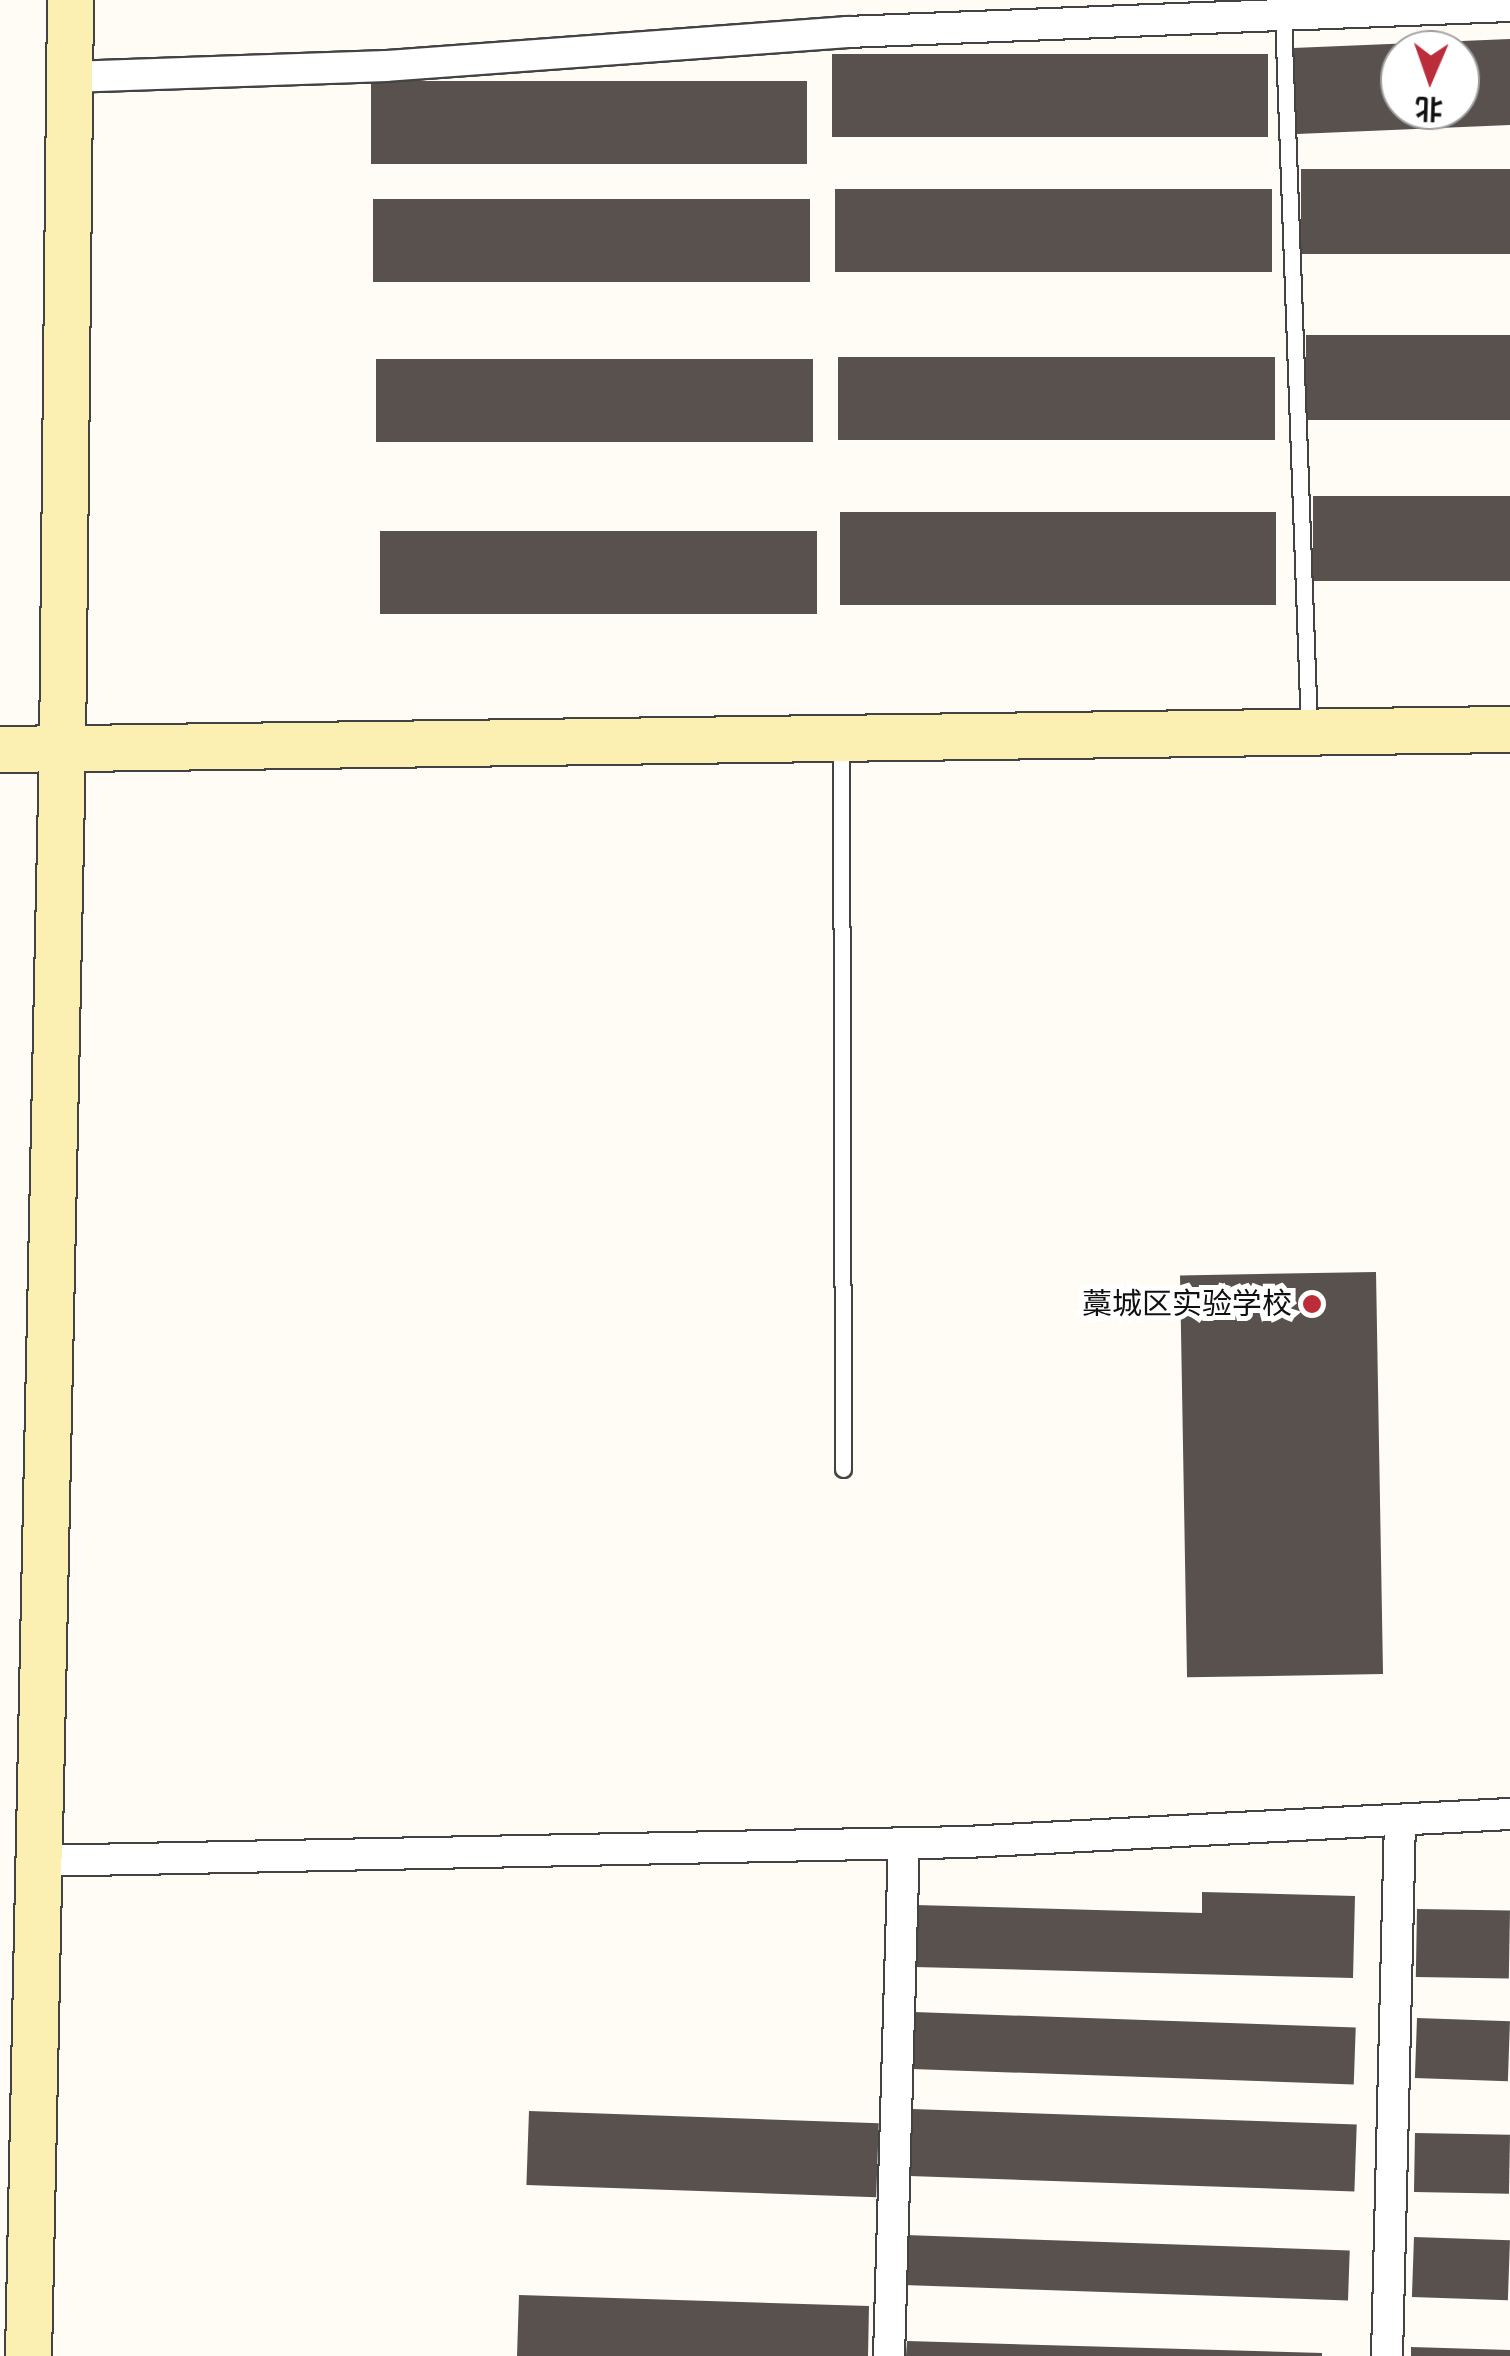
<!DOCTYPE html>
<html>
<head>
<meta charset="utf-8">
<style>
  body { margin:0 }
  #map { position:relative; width:1510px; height:2356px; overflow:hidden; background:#fefcf4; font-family:"Zilla Slab","Noto Sans SC",serif }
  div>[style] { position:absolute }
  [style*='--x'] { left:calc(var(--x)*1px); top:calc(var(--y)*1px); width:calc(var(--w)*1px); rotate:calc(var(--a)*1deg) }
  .building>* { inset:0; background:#58514d; transform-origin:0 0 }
  .roads { filter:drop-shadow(2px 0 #434343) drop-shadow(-2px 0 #434343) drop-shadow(0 2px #434343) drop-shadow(0 -2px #434343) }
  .lane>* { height:15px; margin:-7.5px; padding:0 7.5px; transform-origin:7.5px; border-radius:7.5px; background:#fff }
  .street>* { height:30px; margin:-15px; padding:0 15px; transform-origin:15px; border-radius:15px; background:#fff }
  .secondary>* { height:45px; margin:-22.5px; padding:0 22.5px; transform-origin:22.5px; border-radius:22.5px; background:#fbefb2 }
  .dots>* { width:28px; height:28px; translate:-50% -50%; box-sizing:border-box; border:5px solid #fff; border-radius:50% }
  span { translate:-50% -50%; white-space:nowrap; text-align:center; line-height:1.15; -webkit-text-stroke:10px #fff; paint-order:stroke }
  .poi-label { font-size:30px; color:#101010 }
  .right { translate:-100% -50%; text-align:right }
  .north { position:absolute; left:1380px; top:30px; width:100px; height:100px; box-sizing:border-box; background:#fff; border:2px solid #9f9f9f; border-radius:50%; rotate:182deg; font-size:28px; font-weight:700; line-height:40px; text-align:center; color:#101010 }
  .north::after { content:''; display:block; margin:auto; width:35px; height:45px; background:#bb2d3b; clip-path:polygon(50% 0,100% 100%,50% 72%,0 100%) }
</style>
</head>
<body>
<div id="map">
  <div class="building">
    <div style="clip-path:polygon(evenodd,1510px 39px,1510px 125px,1297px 134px,1293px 48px,1510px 39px,1400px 50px,1460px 50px,1460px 110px,1400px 110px,1400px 50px)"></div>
    <div style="left:832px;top:54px;width:436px;height:83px"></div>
    <div style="left:371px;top:81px;width:436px;height:83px"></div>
    <div style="left:1510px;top:169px;width:85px;height:209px;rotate:90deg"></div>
    <div style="left:835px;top:189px;width:437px;height:83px"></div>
    <div style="left:373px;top:199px;width:437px;height:83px"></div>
    <div style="left:1510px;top:335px;width:85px;height:204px;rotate:90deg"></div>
    <div style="left:838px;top:357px;width:437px;height:83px"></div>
    <div style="left:376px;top:359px;width:437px;height:83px"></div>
    <div style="left:1510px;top:496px;width:85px;height:197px;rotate:90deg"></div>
    <div style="left:1276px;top:512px;width:93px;height:436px;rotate:90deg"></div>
    <div style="left:380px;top:531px;width:437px;height:83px"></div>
    <div style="left:1376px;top:1272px;width:402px;height:196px;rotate:89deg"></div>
    <div style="clip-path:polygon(1202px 1892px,1355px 1896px,1353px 1978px,914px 1967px,915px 1905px,1202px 1913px)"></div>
    <div style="left:1417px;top:1909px;width:93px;height:68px;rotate:1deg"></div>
    <div style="left:914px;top:2012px;width:442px;height:57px;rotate:2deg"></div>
    <div style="left:1417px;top:2018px;width:93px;height:60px;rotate:2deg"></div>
    <div style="left:912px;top:2109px;width:445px;height:67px;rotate:2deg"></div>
    <div style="left:529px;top:2111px;width:350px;height:74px;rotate:2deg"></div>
    <div style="left:1415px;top:2133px;width:95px;height:59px;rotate:1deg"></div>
    <div style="left:905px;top:2235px;width:445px;height:50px;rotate:2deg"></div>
    <div style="left:1414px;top:2237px;width:96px;height:60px;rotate:2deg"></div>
    <div style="clip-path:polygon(519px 2295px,869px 2306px,868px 2356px,517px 2356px)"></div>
    <div style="clip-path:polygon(907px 2341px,1322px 2353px,1322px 2356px,906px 2356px)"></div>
    <div style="clip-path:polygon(1411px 2347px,1510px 2350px,1510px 2356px,1411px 2356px)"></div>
  </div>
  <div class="roads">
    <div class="lane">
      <div style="--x:1283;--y:15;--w:713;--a:87.91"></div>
      <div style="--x:841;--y:743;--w:726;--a:89.84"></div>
    </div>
    <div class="street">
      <div style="--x:70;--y:77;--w:316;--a:-2"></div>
      <div style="--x:386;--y:66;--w:462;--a:-4.2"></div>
      <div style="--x:847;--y:32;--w:664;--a:-2.25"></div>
      <div style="--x:37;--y:1861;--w:929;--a:-1.17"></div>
      <div style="--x:966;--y:1842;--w:545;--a:-2.95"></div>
      <div style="--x:889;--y:2356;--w:513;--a:-88.33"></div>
      <div style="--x:1387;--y:2356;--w:536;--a:-88.61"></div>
    </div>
    <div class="secondary">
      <div style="--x:0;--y:749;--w:1510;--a:-0.76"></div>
      <div style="--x:28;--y:2356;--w:1606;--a:-88.79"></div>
      <div style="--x:62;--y:750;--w:750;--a:-89.39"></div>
    </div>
  </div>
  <div class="dots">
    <div style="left:1312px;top:1304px;background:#bb2d3b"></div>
  </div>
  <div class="poi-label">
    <span class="right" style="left:1292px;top:1304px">藁城区实验学校</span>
  </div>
  <div class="north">北</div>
</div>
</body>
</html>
